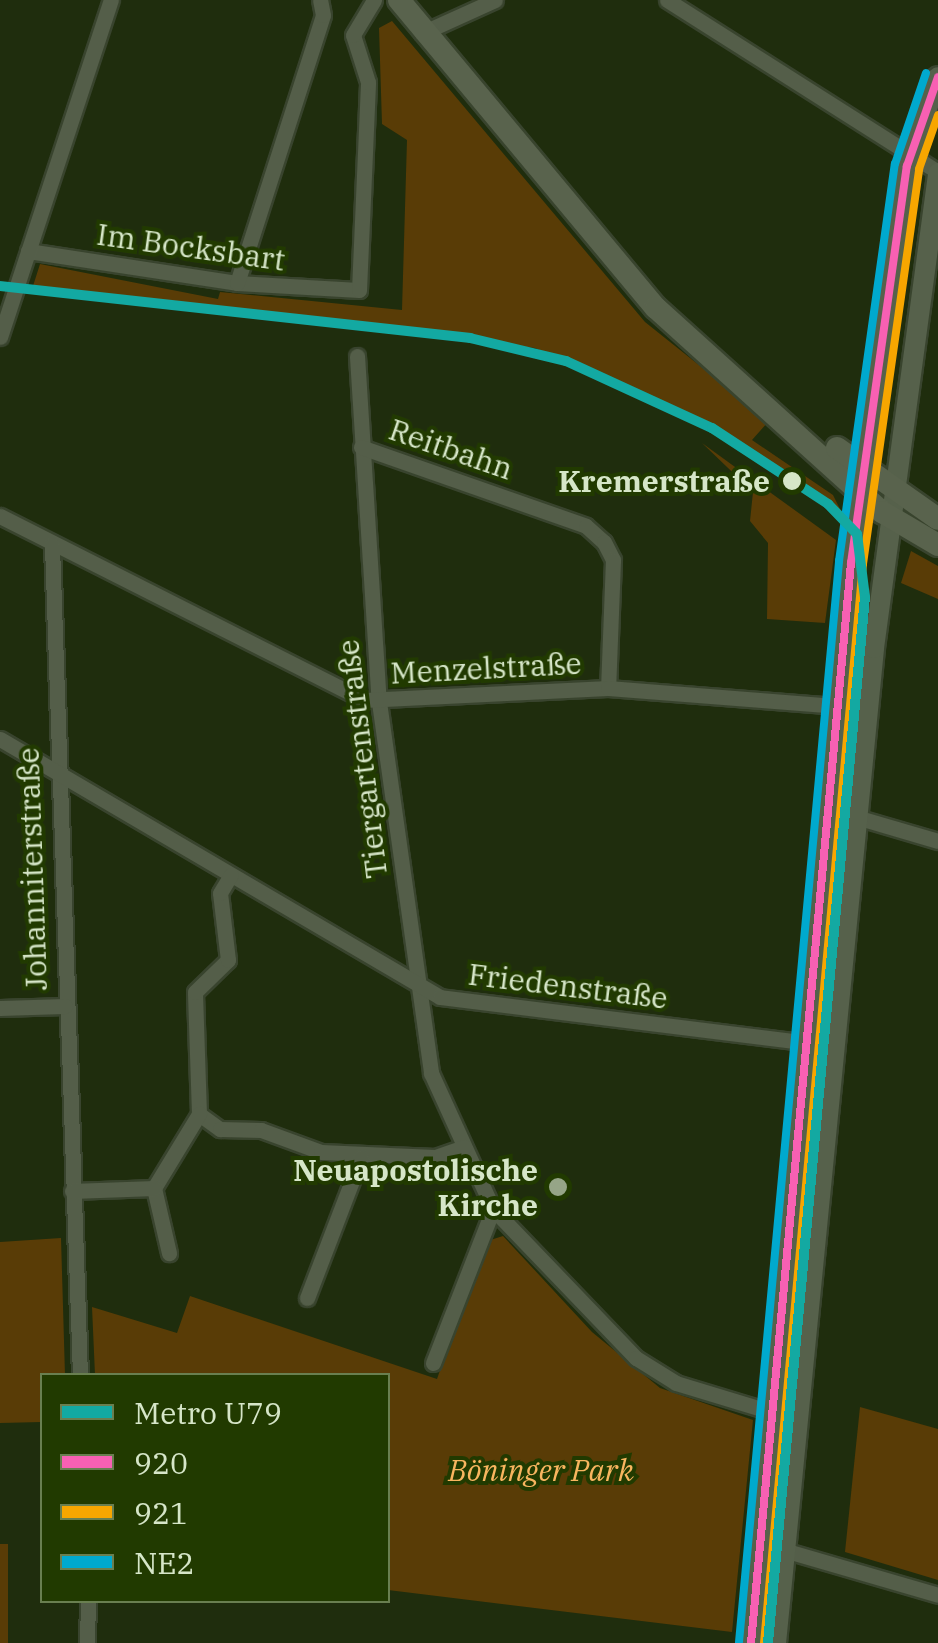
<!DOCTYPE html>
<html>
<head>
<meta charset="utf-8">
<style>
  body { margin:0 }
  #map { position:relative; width:938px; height:1643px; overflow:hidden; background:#1f2d0d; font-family:"IBM Plex Serif",serif }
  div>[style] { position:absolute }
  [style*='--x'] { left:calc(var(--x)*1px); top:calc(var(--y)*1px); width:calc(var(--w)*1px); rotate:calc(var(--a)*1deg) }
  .green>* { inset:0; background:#593c06; transform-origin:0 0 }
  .roads { filter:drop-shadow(2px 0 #39442e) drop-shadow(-2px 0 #39442e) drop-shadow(0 2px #39442e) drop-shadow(0 -2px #39442e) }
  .minor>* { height:15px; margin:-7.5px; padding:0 7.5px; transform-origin:7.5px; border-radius:7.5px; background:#545e49 }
  .secondary>* { height:20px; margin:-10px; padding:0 10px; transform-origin:10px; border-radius:10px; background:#56614b }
  .primary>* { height:22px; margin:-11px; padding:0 11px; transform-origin:11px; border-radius:11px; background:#59634d }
  .bus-1>* { height:8px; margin:-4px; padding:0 4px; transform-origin:4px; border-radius:4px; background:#f860b3 }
  .bus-2>* { height:8px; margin:-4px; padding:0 4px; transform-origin:4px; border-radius:4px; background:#f7a600 }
  .bus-3>* { height:8px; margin:-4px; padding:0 4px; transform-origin:4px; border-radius:4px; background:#00a9ce }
  .metro-1>* { height:10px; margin:-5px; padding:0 5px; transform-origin:5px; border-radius:5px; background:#13a9a2 }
  .dots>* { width:28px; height:28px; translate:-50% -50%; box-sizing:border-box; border:5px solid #213a00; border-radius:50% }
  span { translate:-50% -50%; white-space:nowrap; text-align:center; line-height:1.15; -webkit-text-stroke:8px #213a00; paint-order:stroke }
  .street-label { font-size:30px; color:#d6e6c8 }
  .stop-label { font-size:30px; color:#d6e6c8; font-weight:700 }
  .right { translate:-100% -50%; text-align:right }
  .poi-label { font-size:30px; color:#d6e6c8; font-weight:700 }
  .park-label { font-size:30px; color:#f8b55f; font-style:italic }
  .legend { position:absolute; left:40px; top:1373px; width:350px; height:230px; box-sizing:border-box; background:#213a00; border:2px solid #697f50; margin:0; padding:12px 18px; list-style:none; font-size:30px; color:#d6e6c8 }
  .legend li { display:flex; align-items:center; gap:20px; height:50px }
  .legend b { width:50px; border:2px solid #697f50 }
</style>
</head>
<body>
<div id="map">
  <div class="green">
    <div style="clip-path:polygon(392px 21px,645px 322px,769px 421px,752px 440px,833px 495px,841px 511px,715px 425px,535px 348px,33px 286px,40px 264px,218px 299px,220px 292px,402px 310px,407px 140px,382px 124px,379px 28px)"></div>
    <div style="clip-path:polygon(702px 443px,836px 540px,825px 623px,767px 619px,768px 543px,750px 521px,753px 492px)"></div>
    <div style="clip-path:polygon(911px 551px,938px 566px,938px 599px,901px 583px)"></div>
    <div style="clip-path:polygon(503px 1236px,592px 1332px,660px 1388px,753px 1420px,732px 1632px,388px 1590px,388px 1376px,95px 1375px,92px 1307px,177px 1333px,190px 1296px,437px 1379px,484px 1242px)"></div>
    <div style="clip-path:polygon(61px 1238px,65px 1375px,42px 1376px,42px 1422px,0 1423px,0 1242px)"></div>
    <div style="clip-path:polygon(860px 1407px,938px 1429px,938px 1580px,845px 1552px)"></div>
    <div style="left:0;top:1544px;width:8px;height:99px"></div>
  </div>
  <div class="roads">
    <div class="minor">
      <div style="--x:667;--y:0;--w:321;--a:32.4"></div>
      <div style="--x:422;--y:33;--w:80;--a:-24.3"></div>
      <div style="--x:28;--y:251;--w:211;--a:8.7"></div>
      <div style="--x:237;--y:283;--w:122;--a:3.3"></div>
      <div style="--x:359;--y:290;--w:208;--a:-87.5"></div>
      <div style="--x:368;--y:82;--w:49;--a:-107.7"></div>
      <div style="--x:353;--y:35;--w:41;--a:-59"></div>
      <div style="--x:237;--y:283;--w:281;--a:-72.2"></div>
      <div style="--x:323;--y:15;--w:15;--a:-101"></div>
      <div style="--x:0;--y:337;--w:355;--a:-71.8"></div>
      <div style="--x:357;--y:356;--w:347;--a:86.4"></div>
      <div style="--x:379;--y:702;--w:375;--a:82"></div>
      <div style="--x:431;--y:1073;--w:149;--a:65.5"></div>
      <div style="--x:493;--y:1209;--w:207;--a:46.2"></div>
      <div style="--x:636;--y:1358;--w:47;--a:32"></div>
      <div style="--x:676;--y:1383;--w:103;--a:16.9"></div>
      <div style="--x:361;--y:447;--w:238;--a:19.3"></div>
      <div style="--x:586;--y:526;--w:24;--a:42"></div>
      <div style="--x:604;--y:542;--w:20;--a:63"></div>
      <div style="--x:613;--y:560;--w:128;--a:92.2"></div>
      <div style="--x:0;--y:516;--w:408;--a:26.8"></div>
      <div style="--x:364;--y:700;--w:244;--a:-2.8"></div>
      <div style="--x:608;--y:688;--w:231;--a:4.5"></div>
      <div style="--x:52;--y:545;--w:831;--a:88.07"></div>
      <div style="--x:0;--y:739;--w:510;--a:30.39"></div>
      <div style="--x:440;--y:997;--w:374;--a:7.1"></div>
      <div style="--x:856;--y:817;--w:85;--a:16.3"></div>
      <div style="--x:0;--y:1008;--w:65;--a:-1.8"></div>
      <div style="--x:199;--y:1114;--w:26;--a:36"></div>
      <div style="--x:220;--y:1129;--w:41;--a:1.4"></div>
      <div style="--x:261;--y:1130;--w:64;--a:20.1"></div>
      <div style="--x:321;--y:1152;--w:114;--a:2.5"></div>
      <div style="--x:435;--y:1157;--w:31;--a:-19"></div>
      <div style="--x:199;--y:1114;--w:122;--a:-91.9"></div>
      <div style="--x:195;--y:992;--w:46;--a:-44.1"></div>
      <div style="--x:228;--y:960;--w:67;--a:-96.8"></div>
      <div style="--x:220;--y:893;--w:21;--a:-59"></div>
      <div style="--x:154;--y:1188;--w:87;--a:-58.7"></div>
      <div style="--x:154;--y:1188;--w:67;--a:77"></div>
      <div style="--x:72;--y:1191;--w:82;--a:-2.1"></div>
      <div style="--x:307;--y:1298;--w:151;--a:-69"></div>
      <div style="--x:433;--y:1363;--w:165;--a:-68.7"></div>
      <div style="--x:787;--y:1551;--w:157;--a:16.2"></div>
      <div style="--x:87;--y:1643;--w:43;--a:-88.7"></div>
    </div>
    <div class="secondary">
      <div style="--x:751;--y:1643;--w:1085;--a:-84.71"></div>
      <div style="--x:851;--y:563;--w:401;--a:-82"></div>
      <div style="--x:907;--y:166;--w:94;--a:-70.8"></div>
      <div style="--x:776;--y:1643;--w:1000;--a:-84.37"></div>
      <div style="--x:874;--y:648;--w:479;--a:-82.3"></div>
    </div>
    <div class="primary">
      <div style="--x:399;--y:0;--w:401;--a:50.2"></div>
      <div style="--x:656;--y:308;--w:304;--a:42.1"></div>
      <div style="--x:882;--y:512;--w:65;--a:30.5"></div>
      <div style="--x:837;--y:448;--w:123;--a:35.1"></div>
    </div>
  </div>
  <div class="bus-1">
    <div style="--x:751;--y:1643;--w:1085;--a:-84.71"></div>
    <div style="--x:851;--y:563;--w:401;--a:-82"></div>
    <div style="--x:907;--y:166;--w:94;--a:-70.8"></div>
  </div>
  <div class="bus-2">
    <div style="--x:764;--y:1643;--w:1084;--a:-84.76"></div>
    <div style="--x:863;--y:564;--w:399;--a:-81.9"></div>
    <div style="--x:919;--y:169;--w:57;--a:-70.6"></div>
  </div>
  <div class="bus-3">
    <div style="--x:739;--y:1642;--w:1086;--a:-84.71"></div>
    <div style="--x:839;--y:561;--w:401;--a:-82"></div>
    <div style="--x:895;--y:164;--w:96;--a:-71.2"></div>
  </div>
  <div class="metro-1">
    <div style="--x:0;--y:286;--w:473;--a:6.3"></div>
    <div style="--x:470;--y:338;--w:99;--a:13.5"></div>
    <div style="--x:566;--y:361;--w:161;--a:24.7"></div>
    <div style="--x:712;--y:428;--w:139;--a:33.2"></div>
    <div style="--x:828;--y:504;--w:42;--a:46"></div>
    <div style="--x:857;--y:534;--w:64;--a:82.8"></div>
    <div style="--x:865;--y:597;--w:1050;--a:95.3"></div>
  </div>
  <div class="dots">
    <div style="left:792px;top:481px;background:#d6e6c8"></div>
    <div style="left:558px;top:1187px;background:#96a587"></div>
  </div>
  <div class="street-label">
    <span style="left:191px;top:247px;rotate:8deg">Im Bocksbart</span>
    <span style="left:451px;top:449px;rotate:19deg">Reitbahn</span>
    <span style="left:486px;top:668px;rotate:-3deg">Menzelstraße</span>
    <span style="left:362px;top:759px;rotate:-97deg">Tiergartenstraße</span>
    <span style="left:32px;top:869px;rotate:-92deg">Johanniterstraße</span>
    <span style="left:568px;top:986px;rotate:7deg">Friedenstraße</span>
  </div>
  <div class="stop-label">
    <span class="right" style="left:770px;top:481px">Kremerstraße</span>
  </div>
  <div class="poi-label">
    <span class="right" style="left:538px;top:1187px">Neuapostolische<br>Kirche</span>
  </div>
  <div class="park-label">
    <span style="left:541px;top:1470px">Böninger Park</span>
  </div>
  <ul class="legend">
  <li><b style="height:12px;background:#13a9a2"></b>Metro U79</li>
  <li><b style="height:12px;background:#f860b3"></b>920</li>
  <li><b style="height:12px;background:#f7a600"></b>921</li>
  <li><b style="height:12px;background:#00a9ce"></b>NE2</li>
  </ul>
</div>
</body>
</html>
